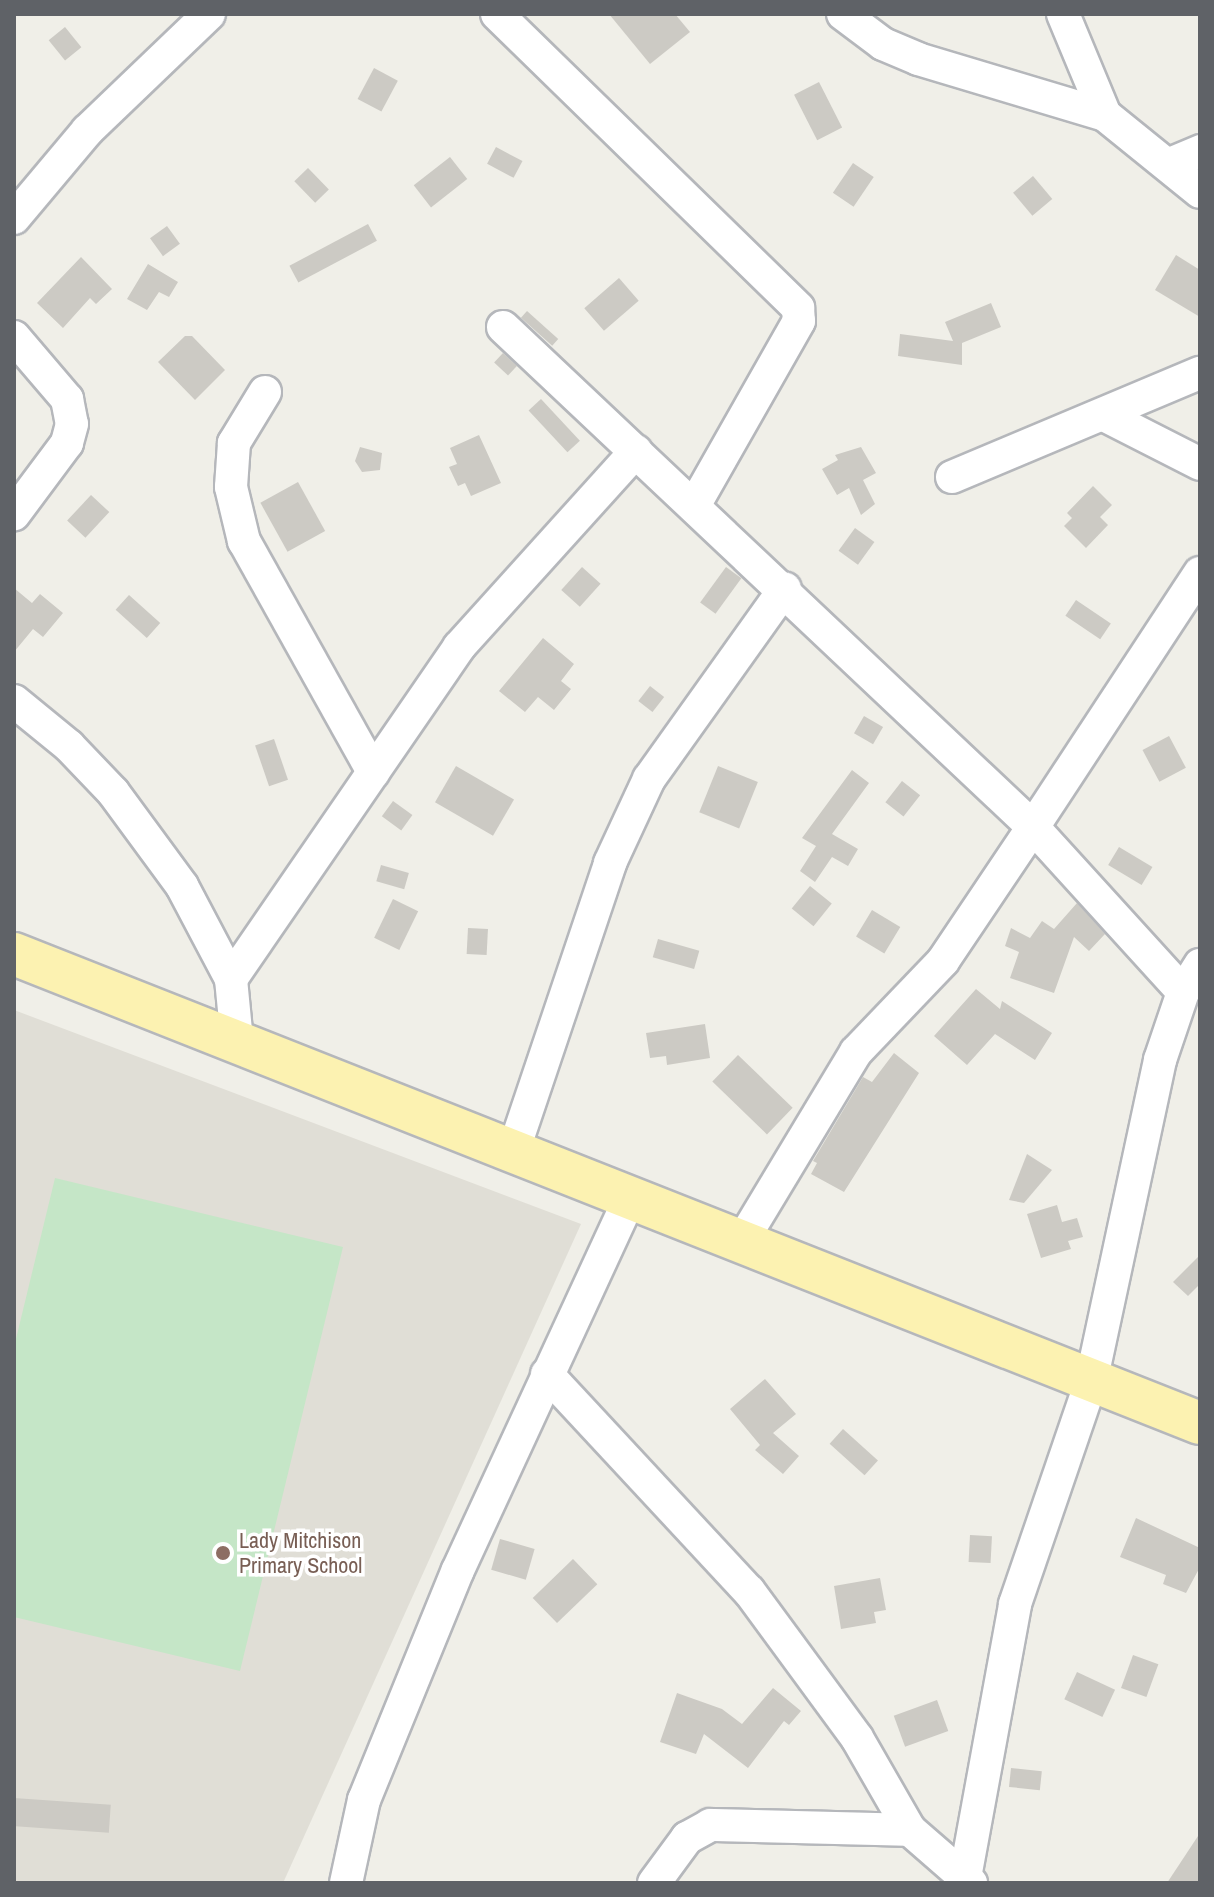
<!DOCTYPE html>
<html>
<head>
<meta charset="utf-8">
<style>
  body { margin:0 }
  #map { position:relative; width:1214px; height:1897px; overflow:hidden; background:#f0efe8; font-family:"Archivo Narrow",sans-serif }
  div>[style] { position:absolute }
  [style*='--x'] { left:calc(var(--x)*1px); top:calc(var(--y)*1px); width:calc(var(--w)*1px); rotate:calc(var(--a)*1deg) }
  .education>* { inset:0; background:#e0ded6 }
  .green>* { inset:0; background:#c5e6c7 }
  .building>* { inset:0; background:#cccac4; transform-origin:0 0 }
  .roads { filter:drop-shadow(2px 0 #b5b7bb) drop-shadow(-2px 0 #b5b7bb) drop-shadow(0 2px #b5b7bb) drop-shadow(0 -2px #b5b7bb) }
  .minor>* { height:32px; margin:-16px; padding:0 16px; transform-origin:16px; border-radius:16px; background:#fff }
  .major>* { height:42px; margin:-21px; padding:0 21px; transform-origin:21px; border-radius:21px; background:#fcf2b1 }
  .dots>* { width:22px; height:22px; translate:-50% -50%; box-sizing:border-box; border:4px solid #fff; border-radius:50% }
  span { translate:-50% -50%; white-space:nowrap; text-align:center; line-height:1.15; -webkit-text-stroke:7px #fff; paint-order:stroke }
  .education-label { font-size:22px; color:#785e54 }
  .left { translate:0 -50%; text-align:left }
  .frame { position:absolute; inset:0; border:16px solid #5f6267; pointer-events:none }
</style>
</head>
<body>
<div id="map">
  <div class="education">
    <div style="clip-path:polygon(14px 1010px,581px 1224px,283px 1883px,14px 1883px)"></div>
  </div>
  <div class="green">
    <div style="clip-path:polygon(55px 1178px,343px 1247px,240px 1671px,14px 1617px,14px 1347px)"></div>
  </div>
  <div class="building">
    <div style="clip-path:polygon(609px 14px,675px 14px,690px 32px,650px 64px)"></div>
    <div style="left:65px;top:27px;width:26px;height:21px;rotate:51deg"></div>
    <div style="left:374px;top:68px;width:27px;height:35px;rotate:28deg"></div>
    <div style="left:819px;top:82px;width:51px;height:28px;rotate:63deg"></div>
    <div style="left:496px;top:147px;width:30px;height:19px;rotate:28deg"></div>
    <div style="left:450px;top:157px;width:28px;height:46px;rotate:52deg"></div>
    <div style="left:853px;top:163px;width:25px;height:36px;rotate:34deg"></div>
    <div style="left:308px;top:168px;width:30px;height:19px;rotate:46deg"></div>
    <div style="left:1033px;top:176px;width:30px;height:26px;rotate:50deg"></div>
    <div style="left:368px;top:224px;width:19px;height:89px;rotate:62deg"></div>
    <div style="left:167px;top:226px;width:22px;height:21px;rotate:54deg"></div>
    <div style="clip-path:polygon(1176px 255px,1200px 270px,1200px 317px,1155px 290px)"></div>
    <div style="clip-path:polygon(81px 257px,112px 289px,96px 304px,90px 298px,63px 328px,37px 303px)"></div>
    <div style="clip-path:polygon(148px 264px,178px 282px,169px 297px,159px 292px,147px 310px,127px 299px)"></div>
    <div style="left:619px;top:278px;width:30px;height:46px;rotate:49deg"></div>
    <div style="clip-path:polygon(991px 303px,1001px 327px,962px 343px,962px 365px,898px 356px,900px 334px,953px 341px,945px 322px)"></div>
    <div style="left:527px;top:311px;width:42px;height:9px;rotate:42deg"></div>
    <div style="clip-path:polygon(185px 336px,192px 336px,225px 370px,195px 400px,158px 362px)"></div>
    <div style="left:503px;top:353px;width:19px;height:13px;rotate:43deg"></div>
    <div style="left:541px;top:399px;width:57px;height:17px;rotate:47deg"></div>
    <div style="clip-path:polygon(479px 435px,501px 483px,471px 496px,465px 483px,458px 486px,449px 467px,457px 464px,450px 448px)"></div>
    <div style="clip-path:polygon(360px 447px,382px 453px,380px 470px,362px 472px,355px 461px)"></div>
    <div style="clip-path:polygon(861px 447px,876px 473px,863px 480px,875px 504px,861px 515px,849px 488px,837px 495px,822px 469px,838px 460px,835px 455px)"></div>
    <div style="left:298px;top:482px;width:56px;height:43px;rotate:61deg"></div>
    <div style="clip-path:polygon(1093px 486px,1112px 505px,1100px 517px,1108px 525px,1086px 548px,1064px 526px,1072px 518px,1067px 513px)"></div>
    <div style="left:91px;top:495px;width:25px;height:35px;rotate:43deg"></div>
    <div style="left:855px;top:528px;width:24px;height:28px;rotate:36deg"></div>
    <div style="left:582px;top:567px;width:25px;height:31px;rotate:42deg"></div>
    <div style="left:726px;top:567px;width:19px;height:44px;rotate:36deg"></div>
    <div style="clip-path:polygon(14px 588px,32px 603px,40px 594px,63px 613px,43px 637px,33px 629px,14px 652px)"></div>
    <div style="left:129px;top:595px;width:42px;height:20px;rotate:42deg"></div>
    <div style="left:1076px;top:600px;width:42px;height:19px;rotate:34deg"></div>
    <div style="clip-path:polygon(543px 638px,574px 664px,561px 681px,571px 689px,554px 710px,538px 697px,525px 712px,499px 691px)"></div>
    <div style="left:650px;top:686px;width:18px;height:19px;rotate:38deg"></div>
    <div style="left:864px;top:716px;width:22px;height:20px;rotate:30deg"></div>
    <div style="left:1169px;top:736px;width:36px;height:30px;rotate:62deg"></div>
    <div style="left:274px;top:739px;width:43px;height:20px;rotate:71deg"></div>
    <div style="left:456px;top:766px;width:67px;height:42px;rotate:30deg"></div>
    <div style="left:718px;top:766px;width:43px;height:50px;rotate:22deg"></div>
    <div style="clip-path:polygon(852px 770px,869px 783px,832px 834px,858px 849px,848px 866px,832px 857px,815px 882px,800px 871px,816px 846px,802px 838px)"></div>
    <div style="left:902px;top:781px;width:23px;height:27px;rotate:38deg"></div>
    <div style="left:393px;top:801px;width:24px;height:19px;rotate:36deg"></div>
    <div style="left:1119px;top:847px;width:39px;height:21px;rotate:31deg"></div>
    <div style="left:381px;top:865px;width:29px;height:17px;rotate:16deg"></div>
    <div style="left:810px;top:886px;width:28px;height:29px;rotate:39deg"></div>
    <div style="left:393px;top:899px;width:28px;height:43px;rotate:26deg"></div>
    <div style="clip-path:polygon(1077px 903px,1105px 934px,1089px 951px,1074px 937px,1054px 993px,1010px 978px,1019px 952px,1005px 946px,1011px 928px,1030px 938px,1042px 921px,1054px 929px)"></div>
    <div style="left:872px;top:910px;width:33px;height:31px;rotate:31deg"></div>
    <div style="left:468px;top:928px;width:20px;height:26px;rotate:3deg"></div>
    <div style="left:658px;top:939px;width:43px;height:19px;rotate:16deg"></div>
    <div style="clip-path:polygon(976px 989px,1000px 1009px,1002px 1001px,1052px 1033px,1035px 1060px,995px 1034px,967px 1065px,934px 1036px)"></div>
    <div style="clip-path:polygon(705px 1024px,710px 1058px,667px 1065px,666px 1056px,650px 1058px,646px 1033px)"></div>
    <div style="clip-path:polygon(894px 1053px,919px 1073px,844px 1192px,811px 1174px,817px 1163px,813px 1161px,863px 1077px,872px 1082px)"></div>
    <div style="left:738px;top:1055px;width:76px;height:37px;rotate:44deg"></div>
    <div style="clip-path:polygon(1027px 1154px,1052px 1170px,1024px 1203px,1009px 1200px)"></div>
    <div style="clip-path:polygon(1057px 1205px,1062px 1222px,1077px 1218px,1083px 1237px,1068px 1241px,1071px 1249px,1041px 1258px,1027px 1214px)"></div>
    <div style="clip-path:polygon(1200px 1255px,1200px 1284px,1188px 1296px,1173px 1282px)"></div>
    <div style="clip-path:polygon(765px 1379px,796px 1414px,773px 1433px,799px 1456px,783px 1474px,755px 1450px,760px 1445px,730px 1409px)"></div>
    <div style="left:843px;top:1429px;width:47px;height:20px;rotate:42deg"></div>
    <div style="clip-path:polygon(1136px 1518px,1200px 1548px,1200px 1567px,1186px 1593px,1163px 1584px,1166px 1575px,1120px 1557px)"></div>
    <div style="left:970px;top:1535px;width:22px;height:27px;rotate:3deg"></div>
    <div style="left:500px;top:1539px;width:36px;height:32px;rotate:16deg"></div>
    <div style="left:573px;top:1559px;width:35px;height:56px;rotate:46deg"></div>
    <div style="clip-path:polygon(880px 1578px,886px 1610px,874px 1612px,876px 1623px,841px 1629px,834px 1586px)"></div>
    <div style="left:1133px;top:1655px;width:27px;height:35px;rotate:20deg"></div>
    <div style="left:1077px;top:1672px;width:42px;height:30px;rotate:25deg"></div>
    <div style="clip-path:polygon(773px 1688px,801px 1711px,789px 1725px,784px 1721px,748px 1768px,704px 1734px,696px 1754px,660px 1742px,677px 1693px,722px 1709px,742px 1724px)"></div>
    <div style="left:937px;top:1700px;width:33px;height:46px;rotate:70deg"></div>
    <div style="left:1011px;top:1768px;width:31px;height:19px;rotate:6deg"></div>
    <div style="left:14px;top:1798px;width:97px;height:28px;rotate:4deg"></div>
    <div style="clip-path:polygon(1200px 1833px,1200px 1883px,1167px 1883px)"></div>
  </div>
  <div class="roads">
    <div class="minor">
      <div style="--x:497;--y:14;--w:421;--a:44.3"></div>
      <div style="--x:798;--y:308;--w:13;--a:86"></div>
      <div style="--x:799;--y:321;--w:210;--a:119.6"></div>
      <div style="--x:843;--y:14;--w:50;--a:36.9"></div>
      <div style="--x:883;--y:44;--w:38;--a:23"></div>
      <div style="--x:918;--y:59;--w:195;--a:16.7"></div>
      <div style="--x:1063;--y:14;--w:109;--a:67.4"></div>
      <div style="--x:1105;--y:115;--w:122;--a:39"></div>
      <div style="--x:1170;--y:164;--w:33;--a:-23"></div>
      <div style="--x:14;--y:218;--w:114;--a:-50"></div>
      <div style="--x:87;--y:131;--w:169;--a:-43.8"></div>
      <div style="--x:503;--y:327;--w:729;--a:43.33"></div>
      <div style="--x:1033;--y:827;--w:161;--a:123.9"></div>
      <div style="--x:943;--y:961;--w:126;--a:133.7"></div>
      <div style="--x:856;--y:1052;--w:221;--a:121.1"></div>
      <div style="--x:14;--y:337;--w:82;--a:49.5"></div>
      <div style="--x:67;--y:399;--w:25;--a:79"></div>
      <div style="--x:72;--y:424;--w:20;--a:105"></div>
      <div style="--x:67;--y:443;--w:89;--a:126.7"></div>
      <div style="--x:265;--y:392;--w:60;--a:121.3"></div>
      <div style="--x:234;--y:443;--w:44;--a:93.9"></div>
      <div style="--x:231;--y:487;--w:56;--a:76.5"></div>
      <div style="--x:244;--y:541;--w:265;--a:60.8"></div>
      <div style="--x:1104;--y:415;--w:108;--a:27"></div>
      <div style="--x:952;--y:477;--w:269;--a:-22.8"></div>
      <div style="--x:14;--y:701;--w:71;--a:39.3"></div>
      <div style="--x:69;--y:746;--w:64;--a:46.3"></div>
      <div style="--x:113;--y:792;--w:117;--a:53.7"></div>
      <div style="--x:182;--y:886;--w:105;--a:62.2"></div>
      <div style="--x:231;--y:979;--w:62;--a:84.5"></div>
      <div style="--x:231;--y:979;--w:403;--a:-55.5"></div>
      <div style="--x:459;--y:647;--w:264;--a:-47.9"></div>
      <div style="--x:1183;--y:992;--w:223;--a:-132.3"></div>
      <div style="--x:1033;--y:827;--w:304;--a:-56.7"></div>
      <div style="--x:513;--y:1152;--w:305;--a:-71.4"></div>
      <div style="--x:610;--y:863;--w:93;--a:-65.1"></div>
      <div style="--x:649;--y:779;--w:234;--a:-54.5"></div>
      <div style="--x:547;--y:1374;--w:296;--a:47.1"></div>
      <div style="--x:749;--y:1591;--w:182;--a:53.7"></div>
      <div style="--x:857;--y:1738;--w:106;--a:60.1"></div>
      <div style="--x:910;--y:1830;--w:81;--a:41"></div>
      <div style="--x:346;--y:1883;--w:85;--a:-77.8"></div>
      <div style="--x:364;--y:1800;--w:248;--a:-67.8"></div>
      <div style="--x:458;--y:1570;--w:411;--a:-65.2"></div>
      <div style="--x:654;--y:1883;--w:56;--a:-53.7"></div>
      <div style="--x:687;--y:1838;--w:26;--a:-29"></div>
      <div style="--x:710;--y:1825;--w:200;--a:1.4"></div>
      <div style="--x:964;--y:1883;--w:284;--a:-79.6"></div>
      <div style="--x:1015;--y:1604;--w:235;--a:-71.1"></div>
      <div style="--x:1091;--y:1382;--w:329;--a:-77.9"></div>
      <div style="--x:1160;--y:1060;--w:72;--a:-71.3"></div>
      <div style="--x:1183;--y:992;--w:32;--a:-58"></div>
    </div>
    <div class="major">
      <div style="--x:14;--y:954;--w:1275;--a:21.58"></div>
    </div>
  </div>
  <div class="dots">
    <div style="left:223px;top:1553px;background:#8d6e63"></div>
  </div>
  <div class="education-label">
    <span class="left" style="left:239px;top:1553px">Lady Mitchison<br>Primary School</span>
  </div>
  <div class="frame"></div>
</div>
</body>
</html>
